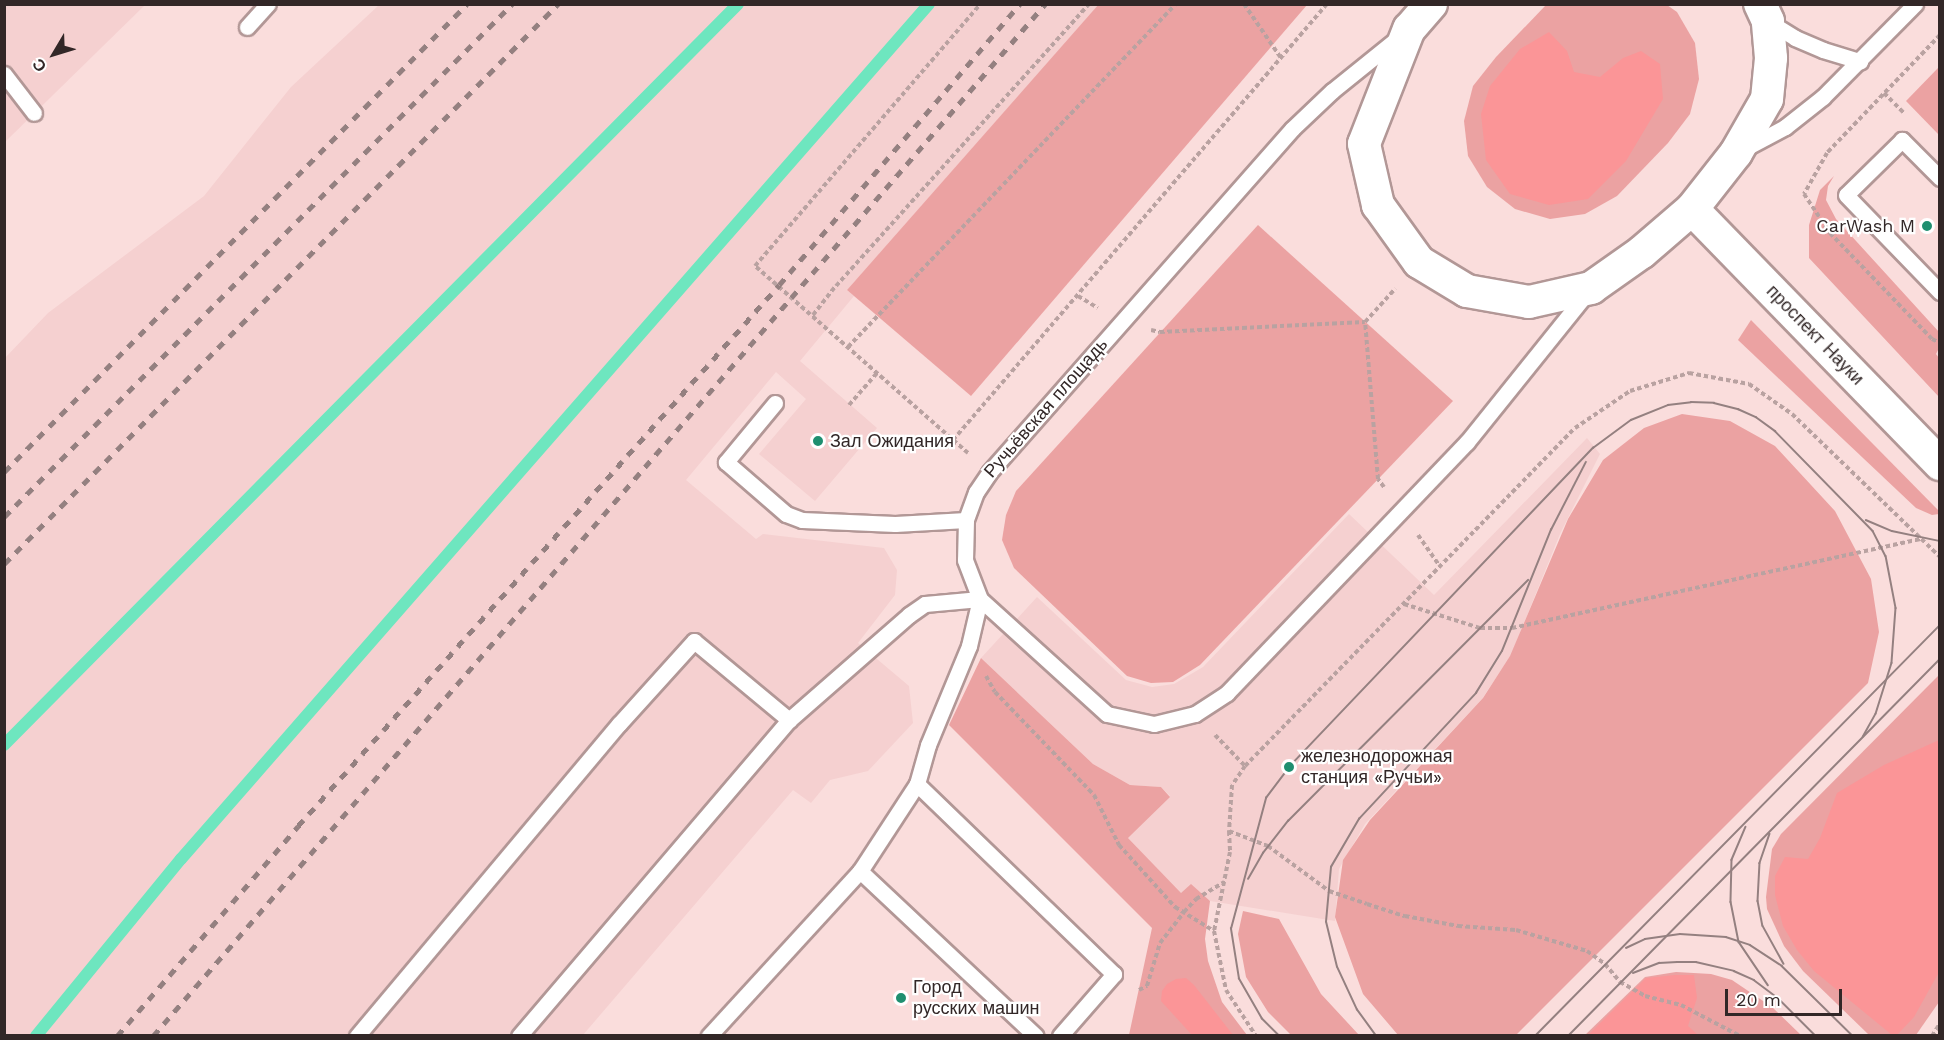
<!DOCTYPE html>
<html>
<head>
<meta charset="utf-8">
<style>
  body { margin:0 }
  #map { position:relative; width:1944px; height:1040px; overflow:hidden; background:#fadddc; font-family:"Work Sans",sans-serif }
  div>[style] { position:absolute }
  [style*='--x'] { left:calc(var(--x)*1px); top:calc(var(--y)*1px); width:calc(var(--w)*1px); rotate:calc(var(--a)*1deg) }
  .built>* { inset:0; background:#f5d0d0 }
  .green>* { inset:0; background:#eba2a2 }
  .forest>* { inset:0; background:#fb9597 }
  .stream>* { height:12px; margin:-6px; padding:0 6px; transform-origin:6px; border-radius:6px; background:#6ee6bf }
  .path>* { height:4px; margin-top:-2px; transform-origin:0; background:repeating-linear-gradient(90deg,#b9a2a1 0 4.5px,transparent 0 7.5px) }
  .roads { filter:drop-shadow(2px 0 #b29796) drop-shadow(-2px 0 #b29796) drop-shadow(0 2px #b29796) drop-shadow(0 -2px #b29796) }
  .service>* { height:15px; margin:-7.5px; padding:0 7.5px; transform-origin:7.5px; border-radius:7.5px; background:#fff }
  .minor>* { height:32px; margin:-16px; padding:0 16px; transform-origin:16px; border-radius:16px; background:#fff }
  .tram>* { height:1.5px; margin:-0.75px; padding:0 0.75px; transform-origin:0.75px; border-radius:0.75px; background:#948080 }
  .rail>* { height:4.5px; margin-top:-2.25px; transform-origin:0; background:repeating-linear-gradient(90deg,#948080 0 8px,transparent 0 16px) }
  .dots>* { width:16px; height:16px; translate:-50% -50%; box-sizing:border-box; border:3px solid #fff; border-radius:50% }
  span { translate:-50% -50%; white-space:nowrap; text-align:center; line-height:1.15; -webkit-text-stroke:4.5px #fff; paint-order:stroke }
  .poi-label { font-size:18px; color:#322727 }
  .right { translate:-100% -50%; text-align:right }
  .left { translate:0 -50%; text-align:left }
  .street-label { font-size:18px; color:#322727 }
  .frame { position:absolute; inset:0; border:6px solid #322727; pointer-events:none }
  .north { position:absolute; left:24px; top:24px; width:60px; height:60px; -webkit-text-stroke:4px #fff; paint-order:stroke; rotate:232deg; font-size:16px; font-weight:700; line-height:24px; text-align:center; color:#322727 }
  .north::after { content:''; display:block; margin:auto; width:21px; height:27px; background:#322727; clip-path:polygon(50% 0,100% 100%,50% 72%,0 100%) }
  .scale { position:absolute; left:1725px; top:989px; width:117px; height:27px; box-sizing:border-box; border:3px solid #322727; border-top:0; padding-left:8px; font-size:18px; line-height:21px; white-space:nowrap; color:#322727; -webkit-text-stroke:4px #fff; paint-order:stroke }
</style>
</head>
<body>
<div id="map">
  <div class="built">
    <div style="clip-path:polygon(5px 5px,145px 5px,5px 142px)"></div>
    <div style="clip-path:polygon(379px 5px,1099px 5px,847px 290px,854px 296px,800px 361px,877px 428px,815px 501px,759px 454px,806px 399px,776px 372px,686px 480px,756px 539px,763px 534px,884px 548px,897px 570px,895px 595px,858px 643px,909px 686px,913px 723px,868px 771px,830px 780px,811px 803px,793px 790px,583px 1035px,5px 1035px,4px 359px,48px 313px,204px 196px,291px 87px)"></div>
    <div style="clip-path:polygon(1587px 438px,1600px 454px,1560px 534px,1511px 655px,1482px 699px,1365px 824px,1339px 869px,1335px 921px,1210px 901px,1191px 885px,1181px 894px,1128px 838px,1170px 796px,1161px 787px,1130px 785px,1093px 764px,981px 658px,1037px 597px,1126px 680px,1152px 687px,1174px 684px,1203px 667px,1349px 514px,1434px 595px)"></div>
  </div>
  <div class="green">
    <div style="clip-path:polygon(1099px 4px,1307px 5px,971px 396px,847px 290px)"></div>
    <div style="clip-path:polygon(1546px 5px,1667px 5px,1677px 12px,1695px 43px,1699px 79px,1690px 114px,1668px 143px,1617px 196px,1585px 214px,1550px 219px,1515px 209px,1487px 187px,1468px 156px,1464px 121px,1473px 86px,1496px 57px)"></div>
    <div style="clip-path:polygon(1939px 67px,1939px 135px,1906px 101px)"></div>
    <div style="clip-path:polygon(1834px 176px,1828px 186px,1826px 200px,1836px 219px,1939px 332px,1939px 348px,1936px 354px,1939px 358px,1939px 397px,1809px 258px,1809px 225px,1820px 190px)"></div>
    <div style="clip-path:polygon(1258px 225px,1453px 401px,1200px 665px,1173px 682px,1151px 683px,1127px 676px,1014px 568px,1002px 540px,1006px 515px,1016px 491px)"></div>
    <div style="clip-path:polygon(1751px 320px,1939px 511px,1939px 514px,1932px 515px,1916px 508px,1738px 340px)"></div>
    <div style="clip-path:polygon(1682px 414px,1730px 421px,1775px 446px,1835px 511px,1871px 579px,1879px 632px,1868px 683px,1516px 1035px,1398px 1035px,1363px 994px,1335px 917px,1343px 860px,1370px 820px,1483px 698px,1510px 656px,1568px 519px,1603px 460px,1644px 428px)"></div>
    <div style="clip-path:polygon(981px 658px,1093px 764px,1130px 785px,1161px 787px,1170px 797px,1128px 838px,1181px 893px,1191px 884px,1210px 901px,1205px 939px,1208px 961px,1222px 1002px,1247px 1035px,1129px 1035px,1152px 928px,949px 725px)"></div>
    <div style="clip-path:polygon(1939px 675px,1939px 1002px,1916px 1035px,1869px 1035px,1803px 971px,1784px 946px,1767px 909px,1766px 897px,1772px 849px,1781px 834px)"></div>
    <div style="clip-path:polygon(1243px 911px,1279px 919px,1321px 994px,1359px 1035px,1291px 1035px,1268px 1012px,1246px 977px,1238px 934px)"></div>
    <div style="clip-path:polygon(1676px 972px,1711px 974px,1732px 980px,1772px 1007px,1801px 1035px,1584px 1036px,1645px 977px)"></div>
  </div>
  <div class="forest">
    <div style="clip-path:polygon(1549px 32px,1567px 51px,1574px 72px,1600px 77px,1623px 58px,1641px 51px,1660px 64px,1663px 99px,1626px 161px,1588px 199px,1549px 205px,1510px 194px,1486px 160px,1481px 114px,1490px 86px,1520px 49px)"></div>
    <div style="clip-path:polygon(1939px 740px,1939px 972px,1914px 1017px,1897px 1035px,1892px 1035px,1814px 971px,1797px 950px,1783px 926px,1775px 895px,1775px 876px,1785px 857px,1808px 859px,1820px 838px,1837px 793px,1884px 765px)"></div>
    <div style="clip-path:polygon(1675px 975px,1694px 975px,1697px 998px,1688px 1026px,1698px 1035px,1588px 1035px,1646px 978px)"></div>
    <div style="clip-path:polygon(1186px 978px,1194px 985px,1233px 1035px,1192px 1035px,1161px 1001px,1162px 991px,1167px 984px,1176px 979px)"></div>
  </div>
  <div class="stream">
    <div style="--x:4;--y:745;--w:1043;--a:-45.27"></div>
    <div style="--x:36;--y:1036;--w:229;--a:-50.7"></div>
    <div style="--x:181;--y:859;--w:1136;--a:-48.82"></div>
  </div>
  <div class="path">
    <div style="--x:1244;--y:4;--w:65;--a:55.6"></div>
    <div style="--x:1940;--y:35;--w:163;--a:133.8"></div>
    <div style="--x:1827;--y:153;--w:47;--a:119.3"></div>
    <div style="--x:1804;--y:194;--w:47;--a:56.3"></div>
    <div style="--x:1830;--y:233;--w:147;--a:46.1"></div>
    <div style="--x:1932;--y:339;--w:9;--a:27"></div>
    <div style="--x:1884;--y:93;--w:28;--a:45"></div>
    <div style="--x:1078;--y:296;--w:23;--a:31"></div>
    <div style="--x:813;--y:315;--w:37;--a:-52"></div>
    <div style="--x:836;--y:286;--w:379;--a:-48.1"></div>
    <div style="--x:1151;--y:330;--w:9;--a:13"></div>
    <div style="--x:1160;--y:332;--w:205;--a:-2.8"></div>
    <div style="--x:848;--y:347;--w:475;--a:-46.3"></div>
    <div style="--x:849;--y:405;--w:43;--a:-48.8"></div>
    <div style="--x:953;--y:440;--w:574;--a:-49.38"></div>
    <div style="--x:968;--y:453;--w:283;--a:-138.7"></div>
    <div style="--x:755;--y:266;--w:345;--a:-49.3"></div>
    <div style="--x:1384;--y:487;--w:10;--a:-127"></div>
    <div style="--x:1378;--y:479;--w:158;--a:-94.7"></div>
    <div style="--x:1365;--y:322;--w:45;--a:-47.7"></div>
    <div style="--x:1418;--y:535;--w:38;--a:55"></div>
    <div style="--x:1404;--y:604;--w:80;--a:17.5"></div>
    <div style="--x:1480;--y:628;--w:32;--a:0"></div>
    <div style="--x:1512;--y:628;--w:418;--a:-12.3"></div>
    <div style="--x:986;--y:676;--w:18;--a:61"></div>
    <div style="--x:995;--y:692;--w:143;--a:46.1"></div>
    <div style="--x:1094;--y:795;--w:56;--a:63.4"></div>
    <div style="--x:1119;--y:845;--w:84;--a:47.9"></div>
    <div style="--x:1175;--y:907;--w:46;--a:31.6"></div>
    <div style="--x:1215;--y:735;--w:43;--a:45.9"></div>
    <div style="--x:1245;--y:766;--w:23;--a:124"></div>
    <div style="--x:1232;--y:785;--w:46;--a:93.7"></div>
    <div style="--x:1229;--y:831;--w:21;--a:87"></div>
    <div style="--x:1230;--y:852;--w:81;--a:101.4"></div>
    <div style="--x:1214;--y:931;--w:60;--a:78.5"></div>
    <div style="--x:1226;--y:990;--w:55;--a:56.9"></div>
    <div style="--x:1245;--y:766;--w:472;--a:-45.7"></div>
    <div style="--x:1575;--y:428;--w:66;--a:-33.9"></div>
    <div style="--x:1630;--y:391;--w:62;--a:-17"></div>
    <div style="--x:1689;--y:373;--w:61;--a:10.4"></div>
    <div style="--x:1749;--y:384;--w:52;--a:34.9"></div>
    <div style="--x:1792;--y:414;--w:206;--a:44"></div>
    <div style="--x:1229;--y:831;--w:42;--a:21"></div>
    <div style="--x:1268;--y:846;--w:76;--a:36.4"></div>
    <div style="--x:1329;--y:891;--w:40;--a:18.9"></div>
    <div style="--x:1367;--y:904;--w:40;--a:18"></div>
    <div style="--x:1405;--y:916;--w:54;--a:10.7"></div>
    <div style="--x:1458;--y:926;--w:58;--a:3.9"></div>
    <div style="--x:1516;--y:930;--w:74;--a:16.5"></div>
    <div style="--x:1587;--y:951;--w:22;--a:36"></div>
    <div style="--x:1605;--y:964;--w:23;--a:50"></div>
    <div style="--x:1620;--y:982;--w:29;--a:29"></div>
    <div style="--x:1645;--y:996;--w:37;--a:14"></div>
    <div style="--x:1681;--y:1005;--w:67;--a:27.7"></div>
    <div style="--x:1139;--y:990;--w:9;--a:-27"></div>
    <div style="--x:1147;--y:986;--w:45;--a:-73.2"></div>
    <div style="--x:1160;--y:943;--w:39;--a:-52"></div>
    <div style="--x:1184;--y:912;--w:18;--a:-47"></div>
    <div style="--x:1196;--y:899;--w:33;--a:-31"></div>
    <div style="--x:1932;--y:1036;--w:15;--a:-58"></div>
  </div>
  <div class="roads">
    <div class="service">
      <div style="--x:1768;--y:21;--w:32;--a:32"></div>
      <div style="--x:1795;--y:38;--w:30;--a:23"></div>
      <div style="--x:1823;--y:50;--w:39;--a:17"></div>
      <div style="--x:247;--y:27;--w:31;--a:-48"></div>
      <div style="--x:1399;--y:37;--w:86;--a:141.1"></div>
      <div style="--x:1332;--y:91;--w:55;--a:136.5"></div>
      <div style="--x:1292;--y:129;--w:458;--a:131.4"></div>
      <div style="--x:989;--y:473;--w:23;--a:124"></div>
      <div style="--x:976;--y:492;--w:30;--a:110"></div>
      <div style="--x:966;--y:520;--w:40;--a:91.4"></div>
      <div style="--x:965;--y:560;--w:42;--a:69"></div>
      <div style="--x:980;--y:599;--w:171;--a:42.2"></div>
      <div style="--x:1107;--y:714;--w:48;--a:12"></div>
      <div style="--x:1154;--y:724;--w:42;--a:-13.7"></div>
      <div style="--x:1195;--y:714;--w:38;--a:-33"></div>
      <div style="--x:1227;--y:693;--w:347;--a:-46.3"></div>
      <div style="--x:1467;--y:442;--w:191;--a:-51.2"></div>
      <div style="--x:4;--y:74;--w:49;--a:52.4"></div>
      <div style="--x:1744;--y:149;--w:47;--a:-28.2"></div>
      <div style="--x:1785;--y:127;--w:48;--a:-38.3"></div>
      <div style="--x:1823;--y:97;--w:131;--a:-45.3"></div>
      <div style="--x:1940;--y:178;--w:54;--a:-135"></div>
      <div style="--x:1902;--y:140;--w:78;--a:135.5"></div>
      <div style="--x:1846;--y:195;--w:135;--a:45.9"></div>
      <div style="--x:775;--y:403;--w:77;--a:129.7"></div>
      <div style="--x:726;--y:462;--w:79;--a:40.9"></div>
      <div style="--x:786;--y:514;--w:17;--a:21"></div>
      <div style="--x:802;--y:520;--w:93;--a:2.5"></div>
      <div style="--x:895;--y:524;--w:71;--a:-3.2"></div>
      <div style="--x:917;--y:784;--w:274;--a:44"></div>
      <div style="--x:1114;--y:974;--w:82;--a:131.1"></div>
      <div style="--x:860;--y:871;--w:241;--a:43.2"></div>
      <div style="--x:357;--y:1036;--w:407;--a:-50"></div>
      <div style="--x:619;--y:724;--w:112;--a:-47.9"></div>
      <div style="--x:694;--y:641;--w:124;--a:39.7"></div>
      <div style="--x:519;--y:1036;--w:416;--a:-49.5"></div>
      <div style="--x:789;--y:720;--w:159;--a:-41.2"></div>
      <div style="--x:909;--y:615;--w:19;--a:-35"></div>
      <div style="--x:925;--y:604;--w:55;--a:-5.2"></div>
      <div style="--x:980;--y:599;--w:48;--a:103.2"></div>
      <div style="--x:969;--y:646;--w:107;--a:112.5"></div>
      <div style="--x:928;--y:745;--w:41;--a:105.8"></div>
      <div style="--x:917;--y:784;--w:104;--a:123.2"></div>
      <div style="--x:860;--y:871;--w:224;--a:132.5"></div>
    </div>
    <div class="minor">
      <div style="--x:1431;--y:4;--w:33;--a:131"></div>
      <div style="--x:1409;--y:29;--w:123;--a:111.4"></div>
      <div style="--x:1364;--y:144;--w:63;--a:77.1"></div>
      <div style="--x:1378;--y:205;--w:70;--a:54.3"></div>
      <div style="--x:1419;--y:262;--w:56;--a:31.1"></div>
      <div style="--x:1467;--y:291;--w:63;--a:10.1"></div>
      <div style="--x:1529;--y:302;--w:64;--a:-12.7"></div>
      <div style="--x:1591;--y:288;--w:62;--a:-35.2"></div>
      <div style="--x:1642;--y:252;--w:66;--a:-40.7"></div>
      <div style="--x:1692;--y:209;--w:71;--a:-51.8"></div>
      <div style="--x:1736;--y:153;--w:62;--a:-60.1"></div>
      <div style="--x:1767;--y:99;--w:41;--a:-84.4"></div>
      <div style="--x:1771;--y:58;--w:37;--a:-95"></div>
      <div style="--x:1768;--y:21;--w:19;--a:-115"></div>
      <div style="--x:1692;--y:209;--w:356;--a:45.8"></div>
    </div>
  </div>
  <div class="tram">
    <div style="--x:1866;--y:520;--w:28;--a:23"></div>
    <div style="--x:1892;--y:531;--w:49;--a:11.8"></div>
    <div style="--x:1746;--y:827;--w:36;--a:113"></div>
    <div style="--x:1732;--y:860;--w:42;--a:91.4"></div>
    <div style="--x:1731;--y:902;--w:41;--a:78.7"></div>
    <div style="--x:1739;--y:942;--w:52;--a:56"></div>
    <div style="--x:1770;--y:834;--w:31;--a:109"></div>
    <div style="--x:1760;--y:863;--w:38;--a:93"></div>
    <div style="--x:1758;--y:901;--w:25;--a:79"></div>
    <div style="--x:1763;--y:926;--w:43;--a:61.1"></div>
    <div style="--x:1248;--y:879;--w:30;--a:-60"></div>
    <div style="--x:1263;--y:853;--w:41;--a:-52"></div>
    <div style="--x:1288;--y:821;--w:340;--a:-45.1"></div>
    <div style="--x:1626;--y:948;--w:21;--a:-25"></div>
    <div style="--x:1645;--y:939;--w:35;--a:-8"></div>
    <div style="--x:1680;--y:934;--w:46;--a:3.7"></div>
    <div style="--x:1726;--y:937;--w:25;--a:18"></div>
    <div style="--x:1750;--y:945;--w:38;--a:33"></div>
    <div style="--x:1782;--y:966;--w:100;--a:44.6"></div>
    <div style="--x:1633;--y:973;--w:28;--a:-21"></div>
    <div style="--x:1659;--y:963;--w:18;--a:-3"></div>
    <div style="--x:1677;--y:962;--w:19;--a:0"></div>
    <div style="--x:1696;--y:962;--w:39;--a:13"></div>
    <div style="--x:1734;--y:971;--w:22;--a:24"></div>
    <div style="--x:1754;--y:980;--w:30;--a:37"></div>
    <div style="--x:1778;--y:998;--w:54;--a:45"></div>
    <div style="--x:1279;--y:1036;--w:24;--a:-135"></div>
    <div style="--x:1262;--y:1019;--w:46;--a:-119.9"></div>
    <div style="--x:1239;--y:979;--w:51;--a:-99.1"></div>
    <div style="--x:1231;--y:929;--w:136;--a:-75"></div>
    <div style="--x:1266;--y:798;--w:39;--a:-53"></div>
    <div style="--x:1289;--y:767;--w:441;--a:-46.4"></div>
    <div style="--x:1593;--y:448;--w:47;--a:-36.4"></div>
    <div style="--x:1631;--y:420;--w:40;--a:-22"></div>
    <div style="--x:1668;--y:405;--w:23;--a:-7"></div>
    <div style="--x:1691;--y:402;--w:23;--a:2"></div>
    <div style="--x:1714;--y:403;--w:25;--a:14"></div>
    <div style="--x:1738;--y:409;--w:20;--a:24"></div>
    <div style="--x:1756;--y:417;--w:24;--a:36"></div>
    <div style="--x:1775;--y:431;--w:140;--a:45.6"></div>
    <div style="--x:1873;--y:531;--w:28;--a:63"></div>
    <div style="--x:1886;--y:556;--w:53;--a:79.1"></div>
    <div style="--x:1896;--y:608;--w:55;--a:94.2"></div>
    <div style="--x:1892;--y:663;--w:53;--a:107.4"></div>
    <div style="--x:1876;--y:714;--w:26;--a:119"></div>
    <div style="--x:1376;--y:1036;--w:32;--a:-126"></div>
    <div style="--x:1357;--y:1010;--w:47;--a:-114.9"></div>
    <div style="--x:1337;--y:967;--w:46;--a:-103.7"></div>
    <div style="--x:1326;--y:922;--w:55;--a:-84.8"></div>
    <div style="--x:1331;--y:867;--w:56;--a:-59.7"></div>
    <div style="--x:1359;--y:819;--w:172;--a:-47.1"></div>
    <div style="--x:1476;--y:693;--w:49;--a:-58.2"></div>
    <div style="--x:1502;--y:651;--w:131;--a:-68"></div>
    <div style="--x:1551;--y:530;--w:76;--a:-62.8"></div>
    <div style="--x:1535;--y:1036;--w:577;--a:-45.42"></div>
    <div style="--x:1568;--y:1036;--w:530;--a:-45.38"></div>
  </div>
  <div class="rail">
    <div style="--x:4;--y:472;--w:658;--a:-45.31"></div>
    <div style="--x:4;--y:517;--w:722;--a:-45.28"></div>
    <div style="--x:4;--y:564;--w:788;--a:-45.31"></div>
    <div style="--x:117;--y:1036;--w:277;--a:-49.2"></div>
    <div style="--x:298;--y:826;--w:724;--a:-48.36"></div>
    <div style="--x:779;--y:285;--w:370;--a:-49.4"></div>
    <div style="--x:153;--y:1036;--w:1364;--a:-49.16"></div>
  </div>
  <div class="dots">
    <div style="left:1927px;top:226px;background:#1f8f70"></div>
    <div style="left:818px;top:441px;background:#1f8f70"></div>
    <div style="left:1289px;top:767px;background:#1f8f70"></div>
    <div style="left:901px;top:998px;background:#1f8f70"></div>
  </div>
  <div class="poi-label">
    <span class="right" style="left:1915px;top:226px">CarWash M</span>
    <span class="left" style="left:830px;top:441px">Зал Ожидания</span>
    <span class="left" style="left:1301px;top:767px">железнодорожная<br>станция «Ручьи»</span>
    <span class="left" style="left:913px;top:998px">Город<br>русских машин</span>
  </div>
  <div class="street-label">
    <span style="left:1815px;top:335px;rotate:46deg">проспект Науки</span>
    <span style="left:1046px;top:408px;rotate:-49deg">Ручьёвская площадь</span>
  </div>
  <div class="frame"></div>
  <div class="north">С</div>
  <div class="scale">20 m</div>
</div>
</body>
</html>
